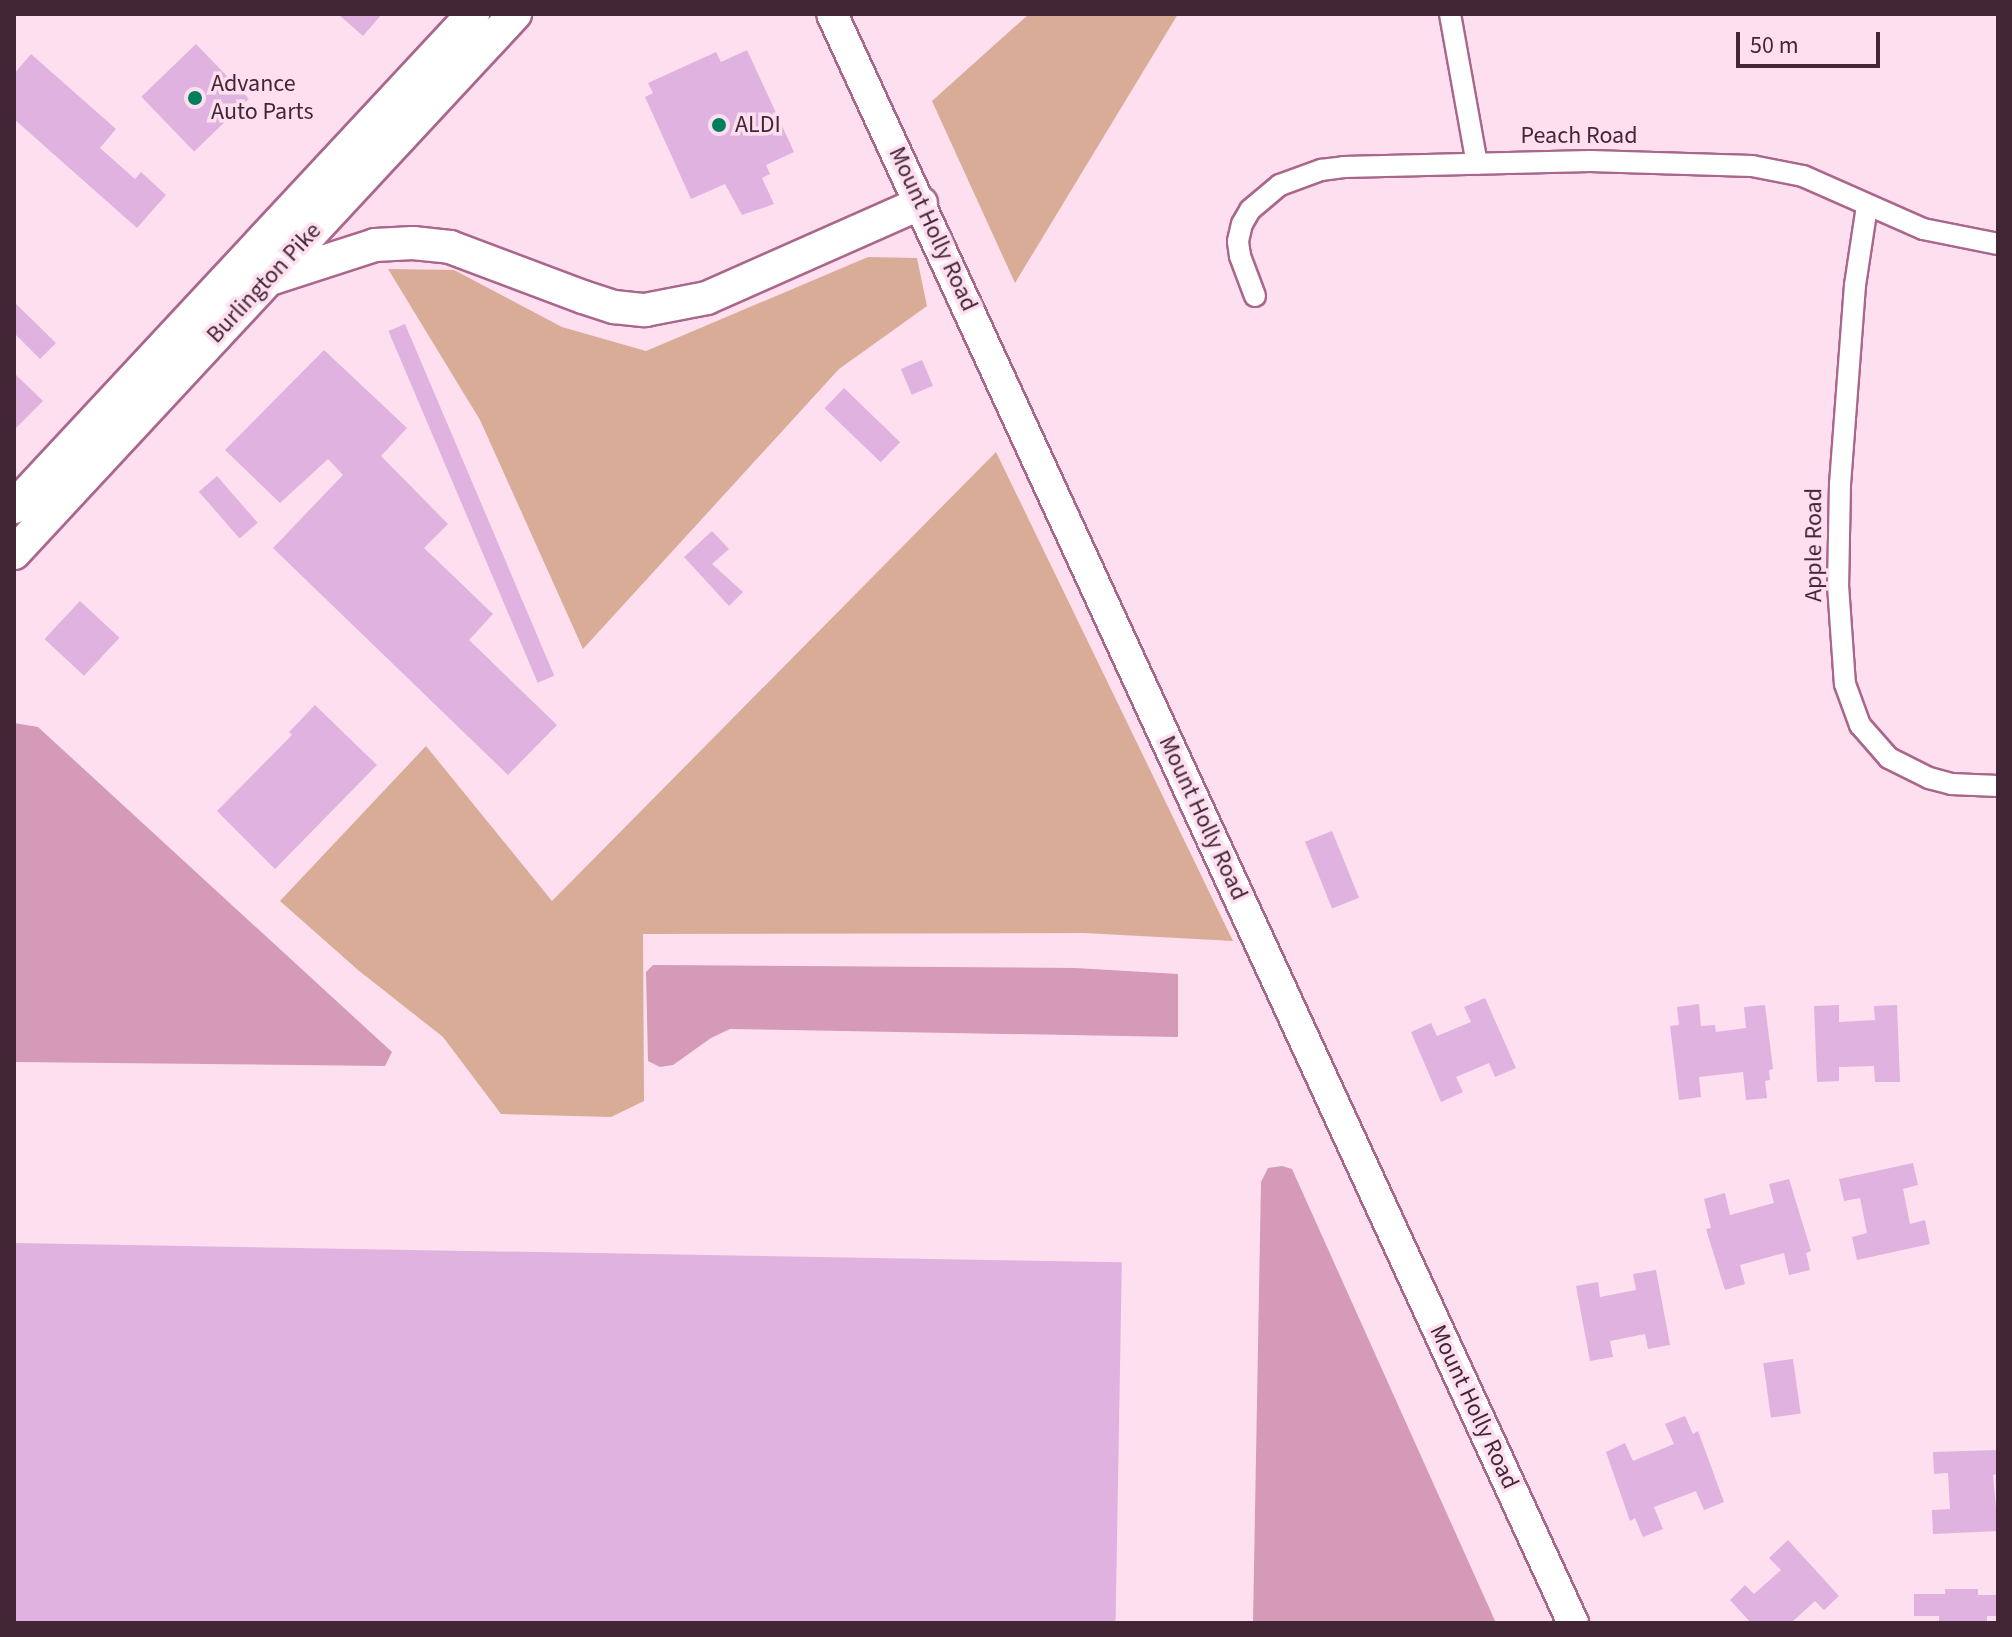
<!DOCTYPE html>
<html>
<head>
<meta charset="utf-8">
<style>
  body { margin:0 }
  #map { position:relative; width:2012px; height:1637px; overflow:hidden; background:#fedfef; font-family:"Source Sans 3",sans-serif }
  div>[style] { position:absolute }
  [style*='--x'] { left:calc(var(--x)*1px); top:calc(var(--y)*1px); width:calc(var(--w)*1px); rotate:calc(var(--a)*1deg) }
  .green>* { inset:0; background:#d9ac97 }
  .water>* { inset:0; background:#d49ab8 }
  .building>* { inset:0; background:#e0b2df; transform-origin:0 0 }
  .roads { filter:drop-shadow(2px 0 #aa678c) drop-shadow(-2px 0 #aa678c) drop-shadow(0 2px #aa678c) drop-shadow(0 -2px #aa678c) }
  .minor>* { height:20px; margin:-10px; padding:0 10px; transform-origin:10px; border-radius:10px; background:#fff }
  .primary>* { height:30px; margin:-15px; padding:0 15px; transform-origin:15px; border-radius:15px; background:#fff }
  .trunk>* { height:32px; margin:-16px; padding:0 16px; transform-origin:16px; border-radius:16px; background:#fff }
  .dots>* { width:22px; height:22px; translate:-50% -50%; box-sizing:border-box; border:4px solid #fedfef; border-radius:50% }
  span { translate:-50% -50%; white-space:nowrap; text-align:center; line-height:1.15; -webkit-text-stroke:7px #fedfef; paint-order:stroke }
  .poi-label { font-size:24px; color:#432636 }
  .left { translate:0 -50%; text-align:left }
  .street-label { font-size:24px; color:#432636 }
  .frame { position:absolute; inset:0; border:16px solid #432636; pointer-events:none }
  .scale { position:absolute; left:1736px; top:32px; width:144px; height:36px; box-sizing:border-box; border:4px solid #432636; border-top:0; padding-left:10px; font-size:24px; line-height:28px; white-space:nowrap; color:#432636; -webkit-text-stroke:6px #fedfef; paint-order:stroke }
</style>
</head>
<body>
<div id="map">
  <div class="green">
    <div style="clip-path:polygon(1029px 14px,1178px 14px,1015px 283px,932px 101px)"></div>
    <div style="clip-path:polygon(868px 257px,917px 258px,927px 306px,839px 369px,583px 649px,480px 420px,388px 269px,454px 270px,562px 327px,646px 351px)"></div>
    <div style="clip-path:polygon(996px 452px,1233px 941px,1084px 933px,643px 934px,644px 1101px,611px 1117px,501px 1114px,443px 1037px,358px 970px,280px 901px,426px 746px,552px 901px)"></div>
  </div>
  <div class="water">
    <div style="clip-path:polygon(14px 723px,38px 727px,392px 1052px,385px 1066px,14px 1062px)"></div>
    <div style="clip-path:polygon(653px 965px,1075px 968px,1178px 974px,1178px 1037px,730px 1029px,711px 1038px,673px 1065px,660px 1067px,648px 1061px,646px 972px)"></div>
    <div style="clip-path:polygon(1282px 1166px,1292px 1169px,1496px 1623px,1253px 1623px,1261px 1182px,1268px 1168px)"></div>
  </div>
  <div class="building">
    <div style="clip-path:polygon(338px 14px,382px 14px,363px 36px)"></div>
    <div style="left:196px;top:44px;width:76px;height:76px;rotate:46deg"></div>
    <div style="clip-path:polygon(747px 50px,794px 152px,766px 165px,770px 174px,762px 178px,774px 204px,742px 215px,725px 184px,691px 199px,645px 97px,653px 93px,648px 83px,716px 52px,721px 62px)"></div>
    <div style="clip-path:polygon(31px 54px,116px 129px,100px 148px,135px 179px,141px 172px,166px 195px,137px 228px,14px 119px,14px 74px)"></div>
    <div style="clip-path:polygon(14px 302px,56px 343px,40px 359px,14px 333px)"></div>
    <div style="left:405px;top:324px;width:382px;height:18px;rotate:67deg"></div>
    <div style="clip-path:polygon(324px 350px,407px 428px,381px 456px,448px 524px,424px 548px,493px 614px,469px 640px,557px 725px,508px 775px,273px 548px,343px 475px,328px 459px,280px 503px,225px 450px)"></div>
    <div style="left:922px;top:360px;width:28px;height:23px;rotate:67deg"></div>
    <div style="clip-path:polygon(14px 373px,43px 401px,14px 430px)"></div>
    <div style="left:844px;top:388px;width:78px;height:28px;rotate:44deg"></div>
    <div style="left:217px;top:476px;width:62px;height:24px;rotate:49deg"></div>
    <div style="clip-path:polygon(712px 531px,729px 549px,712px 564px,743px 592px,729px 606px,684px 557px)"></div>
    <div style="left:80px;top:601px;width:54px;height:52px;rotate:43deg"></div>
    <div style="clip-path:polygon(315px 705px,377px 765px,275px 869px,217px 811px,292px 735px,289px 732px)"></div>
    <div style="left:1332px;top:831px;width:72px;height:29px;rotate:68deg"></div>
    <div style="clip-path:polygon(1485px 998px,1516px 1068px,1495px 1077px,1489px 1063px,1456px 1077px,1463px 1092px,1441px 1102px,1411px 1032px,1431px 1023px,1437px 1036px,1471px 1022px,1464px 1007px)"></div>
    <div style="clip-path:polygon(1699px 1004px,1701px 1026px,1715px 1025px,1716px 1032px,1746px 1028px,1744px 1007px,1765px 1005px,1773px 1069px,1769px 1070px,1770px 1080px,1765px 1081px,1767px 1098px,1746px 1100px,1743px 1072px,1699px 1077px,1701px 1097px,1679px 1100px,1670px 1026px,1679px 1025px,1677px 1007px)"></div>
    <div style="clip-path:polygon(1839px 1005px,1839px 1022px,1875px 1020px,1874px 1006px,1897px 1005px,1900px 1082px,1875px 1082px,1874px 1066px,1839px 1067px,1839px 1081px,1817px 1082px,1814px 1006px)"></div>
    <div style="clip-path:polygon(1913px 1163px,1918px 1185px,1903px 1189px,1910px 1224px,1925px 1220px,1930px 1244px,1857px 1260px,1852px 1237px,1867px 1233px,1860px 1198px,1844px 1201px,1839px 1179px)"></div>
    <div style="clip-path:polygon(1789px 1179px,1811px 1251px,1806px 1253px,1810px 1270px,1789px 1275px,1784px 1253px,1740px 1265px,1745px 1284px,1725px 1290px,1706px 1229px,1711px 1228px,1704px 1199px,1725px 1193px,1730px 1215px,1774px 1203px,1769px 1184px)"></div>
    <div style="left:14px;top:1243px;width:1108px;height:380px;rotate:1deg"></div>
    <div style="clip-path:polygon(1656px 1270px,1670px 1345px,1648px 1349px,1645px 1334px,1610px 1341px,1613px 1357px,1590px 1361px,1576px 1286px,1598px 1282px,1600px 1297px,1636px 1290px,1633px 1274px)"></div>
    <div style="left:1793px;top:1359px;width:55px;height:30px;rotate:82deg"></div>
    <div style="clip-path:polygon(1685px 1416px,1693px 1434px,1698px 1431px,1724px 1502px,1704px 1510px,1696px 1491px,1654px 1507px,1663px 1529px,1643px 1537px,1635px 1518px,1630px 1521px,1606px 1452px,1625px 1443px,1633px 1461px,1674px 1444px,1665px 1424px)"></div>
    <div style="clip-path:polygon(1998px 1450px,1998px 1474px,1993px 1475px,1998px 1531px,1933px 1534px,1932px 1510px,1950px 1509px,1948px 1473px,1934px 1474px,1933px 1452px)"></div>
    <div style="clip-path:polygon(1788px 1540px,1839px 1596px,1824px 1610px,1815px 1601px,1791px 1623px,1751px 1623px,1730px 1600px,1745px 1585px,1754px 1594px,1781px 1570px,1769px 1558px)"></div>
    <div style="clip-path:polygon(1945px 1589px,1978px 1589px,1978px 1595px,1998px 1595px,1998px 1616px,1987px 1616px,1987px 1623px,1939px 1623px,1939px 1616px,1914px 1616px,1914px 1594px,1945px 1594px)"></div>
  </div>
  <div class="roads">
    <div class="minor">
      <div style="--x:1450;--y:14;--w:152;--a:79.8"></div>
      <div style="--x:1867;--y:206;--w:80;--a:98.6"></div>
      <div style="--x:1855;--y:285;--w:200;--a:94.3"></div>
      <div style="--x:1840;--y:484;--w:101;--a:91.1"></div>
      <div style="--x:1838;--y:585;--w:99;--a:86"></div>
      <div style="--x:1845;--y:684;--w:44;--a:69.9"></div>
      <div style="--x:1860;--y:725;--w:44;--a:48.7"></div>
      <div style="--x:1889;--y:758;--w:45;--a:26.6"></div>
      <div style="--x:1929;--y:778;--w:23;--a:15"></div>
      <div style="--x:1951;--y:784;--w:47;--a:2.4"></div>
      <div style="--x:1255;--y:296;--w:43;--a:-110.6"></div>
      <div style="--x:1240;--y:256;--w:15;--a:-98"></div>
      <div style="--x:1238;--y:241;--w:17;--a:-77"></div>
      <div style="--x:1242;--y:224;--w:16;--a:-60"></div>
      <div style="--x:1250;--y:210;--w:39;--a:-40"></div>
      <div style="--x:1280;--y:185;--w:44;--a:-20.1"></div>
      <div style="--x:1321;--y:170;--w:23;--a:-7"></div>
      <div style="--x:1344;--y:167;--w:246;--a:-1.4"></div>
      <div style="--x:1590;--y:161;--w:162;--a:1.8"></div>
      <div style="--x:1752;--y:166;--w:52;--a:11.1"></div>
      <div style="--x:1803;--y:176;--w:131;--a:23.8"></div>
      <div style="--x:1923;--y:229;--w:76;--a:11.3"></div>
    </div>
    <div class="primary">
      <div style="--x:832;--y:14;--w:1771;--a:65.27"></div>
    </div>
    <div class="trunk">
      <div style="--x:273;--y:278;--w:107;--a:-17.9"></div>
      <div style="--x:375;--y:245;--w:38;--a:-3"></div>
      <div style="--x:413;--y:243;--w:37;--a:6"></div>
      <div style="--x:450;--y:247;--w:142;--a:20.6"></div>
      <div style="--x:583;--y:297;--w:33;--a:18"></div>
      <div style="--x:614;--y:307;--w:31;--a:6"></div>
      <div style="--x:645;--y:310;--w:63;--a:-11"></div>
      <div style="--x:707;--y:298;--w:234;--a:-23.9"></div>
      <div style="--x:14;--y:507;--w:674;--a:-47.05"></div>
      <div style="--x:14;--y:553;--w:736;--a:-47.09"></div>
    </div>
  </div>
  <div class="dots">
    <div style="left:195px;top:98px;background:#037e5d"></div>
    <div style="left:719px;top:125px;background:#037e5d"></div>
  </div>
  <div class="poi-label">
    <span class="left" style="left:211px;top:98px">Advance<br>Auto Parts</span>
    <span class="left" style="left:735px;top:125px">ALDI</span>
  </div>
  <div class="street-label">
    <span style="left:1579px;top:136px">Peach Road</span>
    <span style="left:933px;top:229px;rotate:65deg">Mount Holly Road</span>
    <span style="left:264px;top:283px;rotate:-47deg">Burlington Pike</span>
    <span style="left:1814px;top:545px;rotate:-90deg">Apple Road</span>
    <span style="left:1203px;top:818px;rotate:65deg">Mount Holly Road</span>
    <span style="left:1474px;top:1407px;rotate:65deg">Mount Holly Road</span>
  </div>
  <div class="frame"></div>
  <div class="scale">50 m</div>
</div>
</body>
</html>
